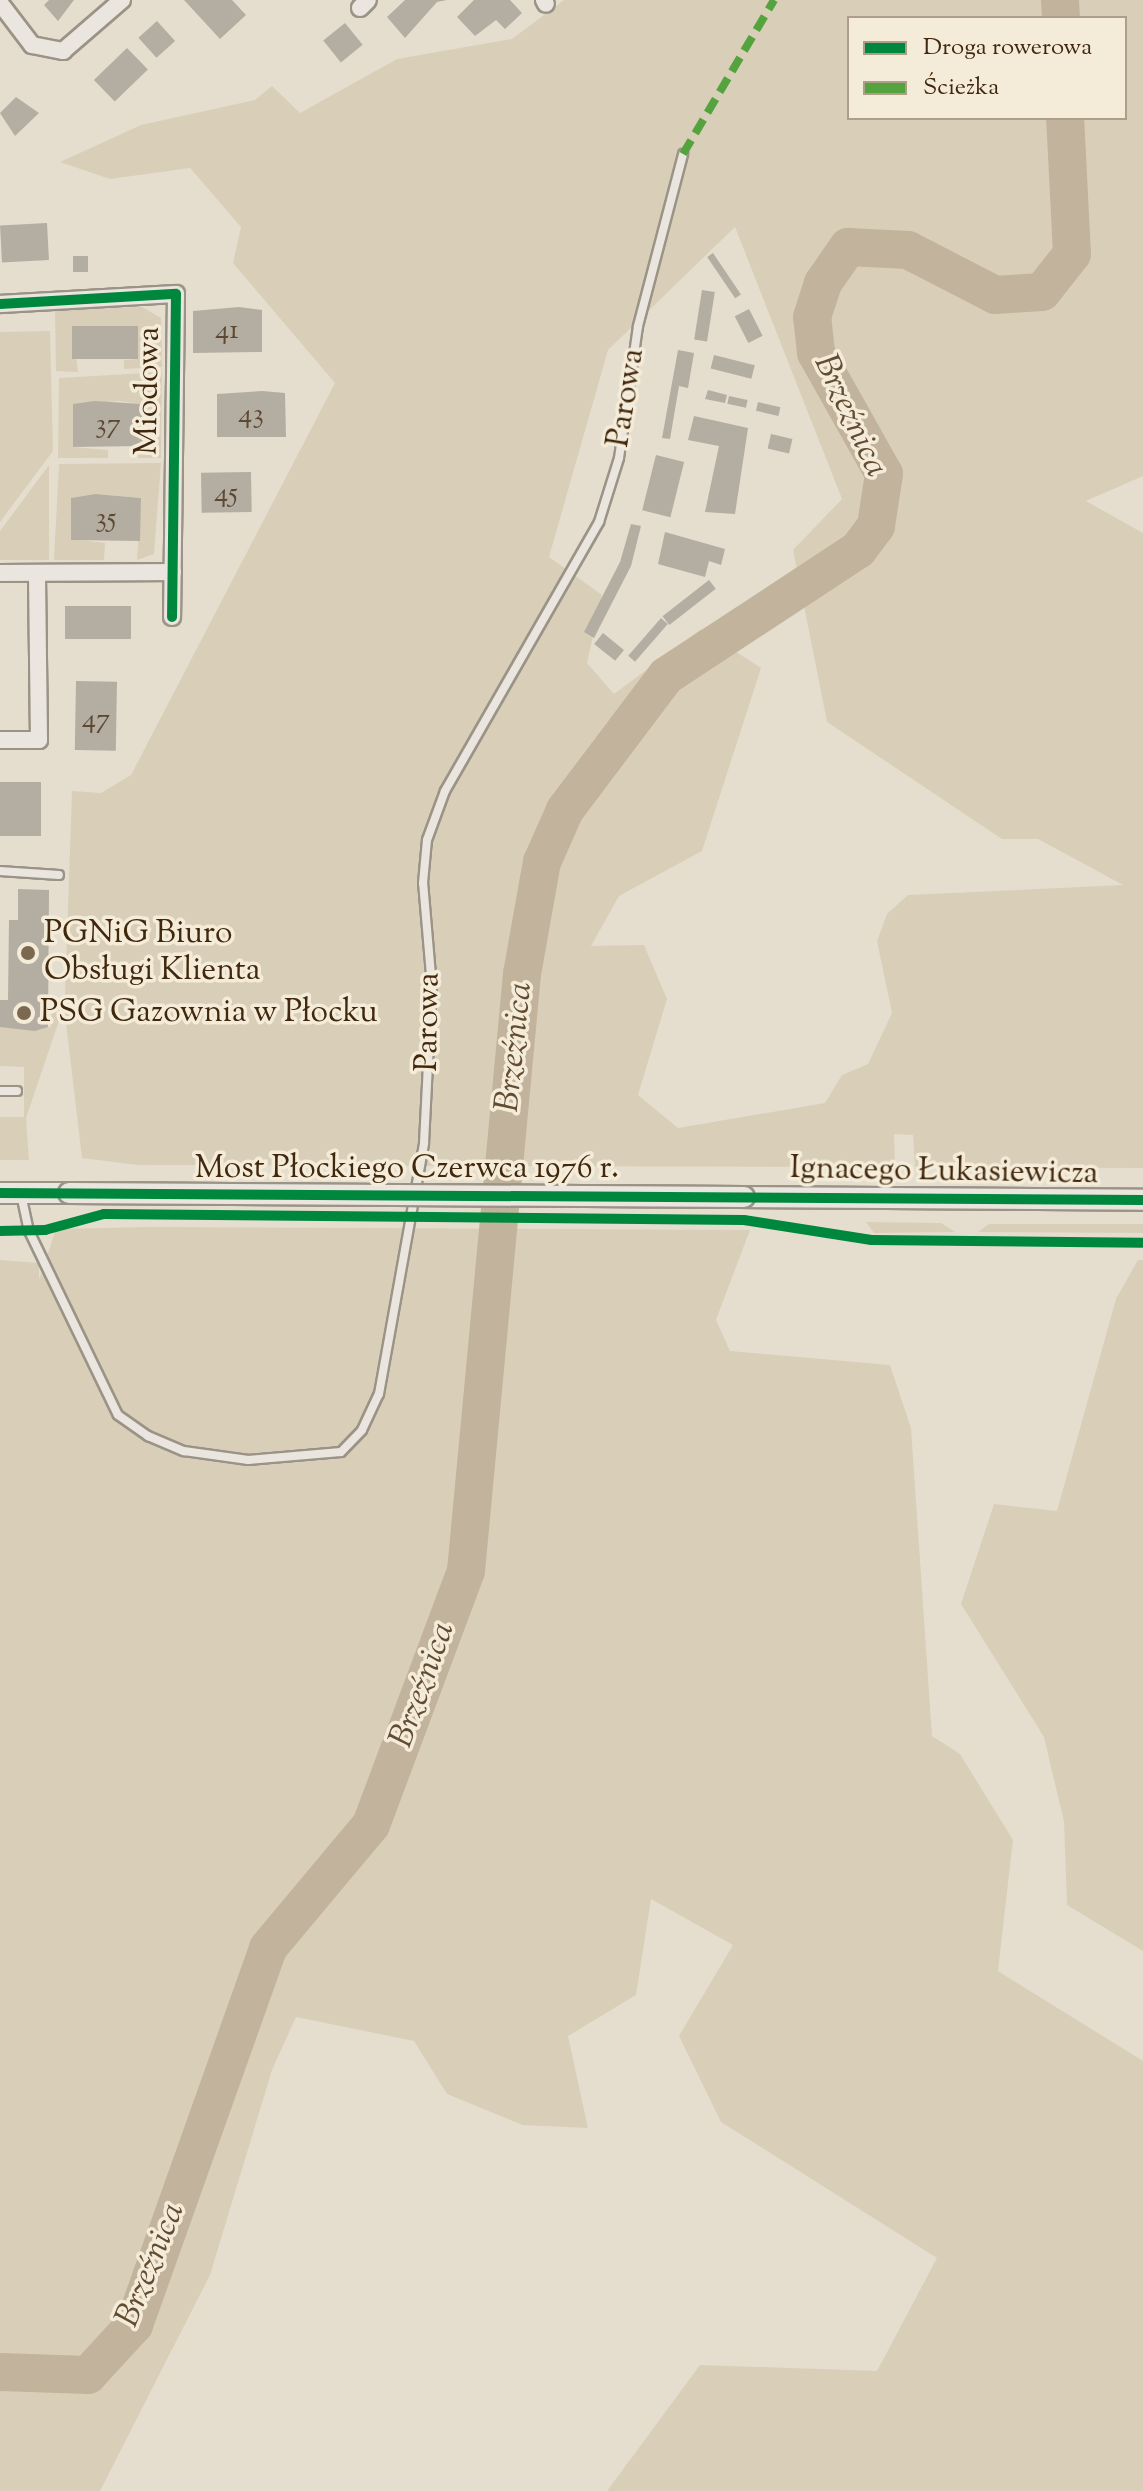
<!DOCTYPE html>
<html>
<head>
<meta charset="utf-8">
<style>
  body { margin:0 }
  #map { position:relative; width:1143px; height:2491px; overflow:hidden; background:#e5dece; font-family:"Sorts Mill Goudy",serif }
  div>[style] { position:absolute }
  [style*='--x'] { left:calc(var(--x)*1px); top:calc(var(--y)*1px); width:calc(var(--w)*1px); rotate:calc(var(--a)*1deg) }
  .green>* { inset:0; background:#d9cfb8 }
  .river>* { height:38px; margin:-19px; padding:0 19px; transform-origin:19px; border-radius:19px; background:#c2b49c }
  .building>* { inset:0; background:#b4ada1; transform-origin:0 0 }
  .roads { filter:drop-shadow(2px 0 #9a9386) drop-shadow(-2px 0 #9a9386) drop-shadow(0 2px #9a9386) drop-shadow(0 -2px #9a9386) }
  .service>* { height:8px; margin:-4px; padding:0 4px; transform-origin:4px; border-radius:4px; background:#eae6df }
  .minor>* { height:16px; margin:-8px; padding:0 8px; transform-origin:8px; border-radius:8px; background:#eae6df }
  .tertiary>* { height:20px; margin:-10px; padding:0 10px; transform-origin:10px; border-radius:10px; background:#eae6df }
  .bridges { filter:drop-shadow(2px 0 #9a9386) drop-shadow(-2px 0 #9a9386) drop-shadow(0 2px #9a9386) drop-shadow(0 -2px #9a9386) }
  .tertiary-bridge>* { height:20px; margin:-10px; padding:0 10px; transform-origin:10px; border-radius:10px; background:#eae6df }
  .quiet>* { height:8px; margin-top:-4px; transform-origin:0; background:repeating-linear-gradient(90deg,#54a33e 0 16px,transparent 0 24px) }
  .cycleway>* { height:10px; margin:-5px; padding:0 5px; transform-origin:5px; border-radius:5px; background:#00873e }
  .dots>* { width:22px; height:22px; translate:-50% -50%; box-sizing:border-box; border:4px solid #f4ecd9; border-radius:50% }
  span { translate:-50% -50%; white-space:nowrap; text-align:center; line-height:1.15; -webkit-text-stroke:7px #f4ecd9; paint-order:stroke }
  .number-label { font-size:28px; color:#5d4933 }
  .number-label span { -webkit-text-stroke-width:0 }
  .street-label { font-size:32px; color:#40280e }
  .poi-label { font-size:32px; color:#40280e }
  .left { translate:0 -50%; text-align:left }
  .water-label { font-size:34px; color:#624d32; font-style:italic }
  .legend { position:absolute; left:847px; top:16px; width:280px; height:104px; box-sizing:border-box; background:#f4ecd9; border:2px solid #ac9e88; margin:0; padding:10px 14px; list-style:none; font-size:24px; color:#40280e }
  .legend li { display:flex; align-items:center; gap:16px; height:40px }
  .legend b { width:40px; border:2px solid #ac9e88 }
</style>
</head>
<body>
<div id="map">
  <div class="green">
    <div style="clip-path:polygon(evenodd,564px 0,1143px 0,1143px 476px,1086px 501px,1143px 533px,1143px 1168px,915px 1167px,913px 1135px,894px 1134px,895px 1162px,888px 1167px,138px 1165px,82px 1158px,64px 1006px,26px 1118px,29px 1160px,0 1160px,0 1117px,24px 1117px,24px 1067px,0 1066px,0 1027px,51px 1027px,52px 1009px,65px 996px,72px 791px,101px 793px,131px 775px,335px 383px,233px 263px,241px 227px,190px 168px,110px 179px,60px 162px,141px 125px,255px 100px,272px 86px,300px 113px,397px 59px,512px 39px,564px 0,849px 18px,1125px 18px,1125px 118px,849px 118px,849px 18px,564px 0,735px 227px,842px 499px,793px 550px,827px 722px,1002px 839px,1038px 839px,1123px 885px,908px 895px,887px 914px,877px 941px,892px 1013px,868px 1064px,842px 1075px,825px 1103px,678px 1128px,638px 1095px,667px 999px,644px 945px,591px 946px,619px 896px,702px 851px,761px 668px,701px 629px,614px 694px,587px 663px,602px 595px,549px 557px,608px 350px,735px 227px)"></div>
    <div style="clip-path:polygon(142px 307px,161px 318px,162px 367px,124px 369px,124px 360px,138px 359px,137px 326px,73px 327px,78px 372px,56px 371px,55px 310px)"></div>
    <div style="clip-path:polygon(50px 331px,53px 451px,0 522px,0 332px)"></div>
    <div style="clip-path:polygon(162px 372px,161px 458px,138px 458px,141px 404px,119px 401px,73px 405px,73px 447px,108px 450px,108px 458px,58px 458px,59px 378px)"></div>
    <div style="clip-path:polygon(161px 463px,154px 554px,137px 560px,141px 498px,95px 494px,72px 498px,71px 539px,105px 543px,104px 560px,54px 560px,59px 464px)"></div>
    <div style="clip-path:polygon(49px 465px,49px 560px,0 560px,0 531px)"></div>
    <div style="clip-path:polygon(866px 1222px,941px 1223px,955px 1232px,874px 1233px)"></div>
    <div style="clip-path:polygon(989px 1224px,1143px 1224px,1143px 1233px,978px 1232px)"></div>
    <div style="clip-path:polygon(149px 1227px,750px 1230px,716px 1320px,730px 1351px,890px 1365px,911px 1428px,932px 1736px,960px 1754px,1013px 1840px,998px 1971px,1143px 2061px,1143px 2491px,607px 2491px,700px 2365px,877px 2371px,937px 2258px,721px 2122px,679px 2036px,733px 1945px,651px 1899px,636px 1995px,568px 2036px,588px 2128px,523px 2125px,447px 2094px,414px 2041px,296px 2017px,272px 2070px,210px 2275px,100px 2491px,0 2491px,0 1260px,39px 1263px,39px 1280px,56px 1229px)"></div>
    <div style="clip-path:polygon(1138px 1260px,1143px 1260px,1143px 1951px,1067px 1905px,1064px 1822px,1044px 1737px,961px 1604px,994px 1504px,1057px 1511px,1116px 1299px)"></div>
  </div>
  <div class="river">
    <div style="--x:1060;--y:0;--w:18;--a:87"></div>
    <div style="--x:0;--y:2372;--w:88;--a:2"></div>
    <div style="--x:88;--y:2375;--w:68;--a:-47.4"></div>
    <div style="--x:134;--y:2325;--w:400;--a:-70.4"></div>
    <div style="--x:268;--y:1948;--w:160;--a:-50.1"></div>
    <div style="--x:371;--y:1825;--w:271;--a:-69.5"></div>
    <div style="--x:466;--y:1571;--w:600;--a:-84.64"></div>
    <div style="--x:522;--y:974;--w:114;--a:-79.9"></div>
    <div style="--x:542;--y:862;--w:57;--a:-66.1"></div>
    <div style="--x:565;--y:810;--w:168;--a:-53"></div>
    <div style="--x:666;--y:676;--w:230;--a:-33.3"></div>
    <div style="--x:858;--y:550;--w:30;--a:-53"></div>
    <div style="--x:876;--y:526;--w:53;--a:-81.3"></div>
    <div style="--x:884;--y:474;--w:139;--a:-119.3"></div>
    <div style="--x:816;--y:353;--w:36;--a:-96"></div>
    <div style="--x:812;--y:317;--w:36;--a:-72"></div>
    <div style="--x:823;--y:283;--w:44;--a:-55.2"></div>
    <div style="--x:848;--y:247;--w:60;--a:2.9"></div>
    <div style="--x:908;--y:250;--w:98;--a:27.3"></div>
    <div style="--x:995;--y:295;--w:47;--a:-3.7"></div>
    <div style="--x:1042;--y:292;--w:48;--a:-51.7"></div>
    <div style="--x:1072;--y:254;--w:136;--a:-92.9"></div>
  </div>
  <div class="building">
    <div style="clip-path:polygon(49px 0,74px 0,58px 21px,44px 5px)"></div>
    <div style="clip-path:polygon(184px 0,232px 0,246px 15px,220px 39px)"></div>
    <div style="clip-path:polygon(405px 0,447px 0,437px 2px,405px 38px,387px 17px)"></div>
    <div style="clip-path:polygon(474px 0,510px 0,522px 13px,505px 29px,496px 20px,475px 36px,457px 17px)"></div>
    <div style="left:157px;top:21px;width:27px;height:25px;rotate:48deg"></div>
    <div style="left:345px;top:23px;width:28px;height:28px;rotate:51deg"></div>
    <div style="left:127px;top:48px;width:30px;height:46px;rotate:46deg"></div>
    <div style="clip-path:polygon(16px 97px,39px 113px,15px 136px,0 113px)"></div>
    <div style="left:47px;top:223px;width:37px;height:47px;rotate:87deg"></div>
    <div style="left:713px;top:253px;width:50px;height:7px;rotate:56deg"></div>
    <div style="left:73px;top:256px;width:15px;height:16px"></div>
    <div style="left:702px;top:290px;width:13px;height:50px;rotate:9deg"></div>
    <div style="clip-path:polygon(239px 307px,262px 310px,262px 352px,193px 353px,193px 311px)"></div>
    <div style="left:749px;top:309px;width:30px;height:16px;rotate:63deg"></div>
    <div style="left:138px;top:326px;width:33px;height:66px;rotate:90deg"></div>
    <div style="clip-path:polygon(678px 350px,694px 353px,688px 388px,679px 386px,670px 439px,662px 438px)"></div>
    <div style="left:714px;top:355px;width:42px;height:14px;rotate:14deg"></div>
    <div style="clip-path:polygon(708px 390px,727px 395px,725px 403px,705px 399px)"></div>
    <div style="clip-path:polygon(262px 391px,285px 393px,286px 437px,217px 437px,217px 394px)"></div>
    <div style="left:729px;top:396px;width:19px;height:8px;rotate:12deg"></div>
    <div style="clip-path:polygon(95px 401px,142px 404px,142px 446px,73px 447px,73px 404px)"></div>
    <div style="left:758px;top:402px;width:23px;height:9px;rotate:13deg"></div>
    <div style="clip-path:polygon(694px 416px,748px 428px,735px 514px,705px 512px,719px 446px,688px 440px)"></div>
    <div style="left:771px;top:434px;width:22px;height:15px;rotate:13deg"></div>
    <div style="left:656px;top:455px;width:29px;height:57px;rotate:14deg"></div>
    <div style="left:251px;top:472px;width:40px;height:50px;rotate:89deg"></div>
    <div style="clip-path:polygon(95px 494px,141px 498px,140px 541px,71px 540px,71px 498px)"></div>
    <div style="clip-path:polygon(631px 524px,641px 526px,631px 566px,594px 638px,584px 632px,620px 562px)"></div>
    <div style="clip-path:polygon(665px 532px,725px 549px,721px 565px,709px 561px,705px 577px,658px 564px)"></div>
    <div style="left:709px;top:580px;width:11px;height:59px;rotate:52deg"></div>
    <div style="left:65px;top:606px;width:66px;height:33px"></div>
    <div style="left:661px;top:618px;width:9px;height:50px;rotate:41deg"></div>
    <div style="left:603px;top:633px;width:27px;height:14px;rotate:39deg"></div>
    <div style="left:76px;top:681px;width:41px;height:69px;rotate:1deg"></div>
    <div style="left:0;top:782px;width:41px;height:54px"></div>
    <div style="clip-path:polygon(18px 889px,49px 890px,48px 1027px,35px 1031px,0 1027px,0 1000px,8px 1000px,9px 920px,18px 920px)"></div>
  </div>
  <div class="roads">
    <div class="service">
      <div style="--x:0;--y:871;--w:59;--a:3.9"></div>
      <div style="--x:0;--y:1091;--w:17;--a:0"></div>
      <div style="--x:21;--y:1194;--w:38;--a:78"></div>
      <div style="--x:29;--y:1231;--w:204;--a:64.2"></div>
      <div style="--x:118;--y:1415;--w:37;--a:35"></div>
      <div style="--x:148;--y:1436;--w:39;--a:23"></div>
      <div style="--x:184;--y:1451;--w:65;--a:8"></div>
      <div style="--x:248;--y:1460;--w:93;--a:-4.9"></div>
      <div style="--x:341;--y:1452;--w:30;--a:-46"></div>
      <div style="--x:362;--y:1430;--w:40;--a:-65"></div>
      <div style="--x:379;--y:1394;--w:255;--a:-79.8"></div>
      <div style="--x:424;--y:1143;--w:156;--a:-87.1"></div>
      <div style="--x:432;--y:987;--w:104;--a:-94.9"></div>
      <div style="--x:423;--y:883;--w:43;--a:-84.7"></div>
      <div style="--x:427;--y:840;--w:52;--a:-69.8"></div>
      <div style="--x:445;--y:791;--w:310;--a:-60.2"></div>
      <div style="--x:599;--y:522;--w:67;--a:-72.6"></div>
      <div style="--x:619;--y:458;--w:133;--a:-81.8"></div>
      <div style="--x:638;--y:326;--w:178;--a:-75.3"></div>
    </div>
    <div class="minor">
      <div style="--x:544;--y:0;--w:4;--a:63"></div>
      <div style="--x:0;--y:3;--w:53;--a:52.7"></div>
      <div style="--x:32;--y:45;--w:32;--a:11"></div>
      <div style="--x:63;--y:51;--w:78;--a:-40.8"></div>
      <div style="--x:360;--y:8;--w:11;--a:-45"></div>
      <div style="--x:0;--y:304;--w:176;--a:-3.3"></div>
      <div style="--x:176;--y:294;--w:323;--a:90.7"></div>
      <div style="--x:0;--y:573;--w:173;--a:-0.3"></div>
      <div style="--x:0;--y:740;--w:39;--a:0"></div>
      <div style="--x:39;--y:740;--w:167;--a:-90.7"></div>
    </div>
    <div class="tertiary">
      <div style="--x:0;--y:1193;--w:69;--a:0"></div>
      <div style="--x:744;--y:1197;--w:399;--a:0.4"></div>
    </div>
  </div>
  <div class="bridges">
    <div class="tertiary-bridge">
      <div style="--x:69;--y:1193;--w:675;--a:0.34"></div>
    </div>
  </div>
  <div class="quiet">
    <div style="--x:683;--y:154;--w:179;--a:-59.4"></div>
  </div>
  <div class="cycleway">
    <div style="--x:0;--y:304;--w:176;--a:-3.3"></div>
    <div style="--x:176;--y:294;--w:323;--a:90.7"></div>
    <div style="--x:0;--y:1193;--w:1143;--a:0.35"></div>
    <div style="--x:0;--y:1231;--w:45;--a:-1.3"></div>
    <div style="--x:45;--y:1230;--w:61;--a:-15.2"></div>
    <div style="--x:104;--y:1214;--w:640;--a:0.54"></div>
    <div style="--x:744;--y:1220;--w:129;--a:8.9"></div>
    <div style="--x:871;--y:1240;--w:272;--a:0.6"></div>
  </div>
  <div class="dots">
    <div style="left:28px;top:953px;background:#7a6851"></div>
    <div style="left:24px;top:1013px;background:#7a6851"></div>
  </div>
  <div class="number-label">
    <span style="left:227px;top:331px">41</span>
    <span style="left:251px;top:415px">43</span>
    <span style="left:108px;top:425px">37</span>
    <span style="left:226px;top:494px">45</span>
    <span style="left:106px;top:519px">35</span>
    <span style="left:96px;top:720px">47</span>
  </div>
  <div class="street-label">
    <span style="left:149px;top:391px;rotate:-89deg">Miodowa</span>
    <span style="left:627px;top:398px;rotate:-81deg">Parowa</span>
    <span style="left:429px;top:1022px;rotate:-89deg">Parowa</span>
    <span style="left:407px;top:1169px">Most Płockiego Czerwca 1976 r.</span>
    <span style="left:944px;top:1172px;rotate:1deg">Ignacego Łukasiewicza</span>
  </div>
  <div class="poi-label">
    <span class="left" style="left:44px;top:953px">PGNiG Biuro<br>Obsługi Klienta</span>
    <span class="left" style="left:40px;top:1013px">PSG Gazownia w Płocku</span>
  </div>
  <div class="water-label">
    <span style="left:850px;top:416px;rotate:65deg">Brzeźnica</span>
    <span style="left:515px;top:1047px;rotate:-84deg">Brzeźnica</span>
    <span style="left:423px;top:1685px;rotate:-70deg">Brzeźnica</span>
    <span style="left:151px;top:2265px;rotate:-68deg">Brzeźnica</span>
  </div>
  <ul class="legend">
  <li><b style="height:10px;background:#00873e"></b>Droga rowerowa</li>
  <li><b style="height:10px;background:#54a33e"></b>Ścieżka</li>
  </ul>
</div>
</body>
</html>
